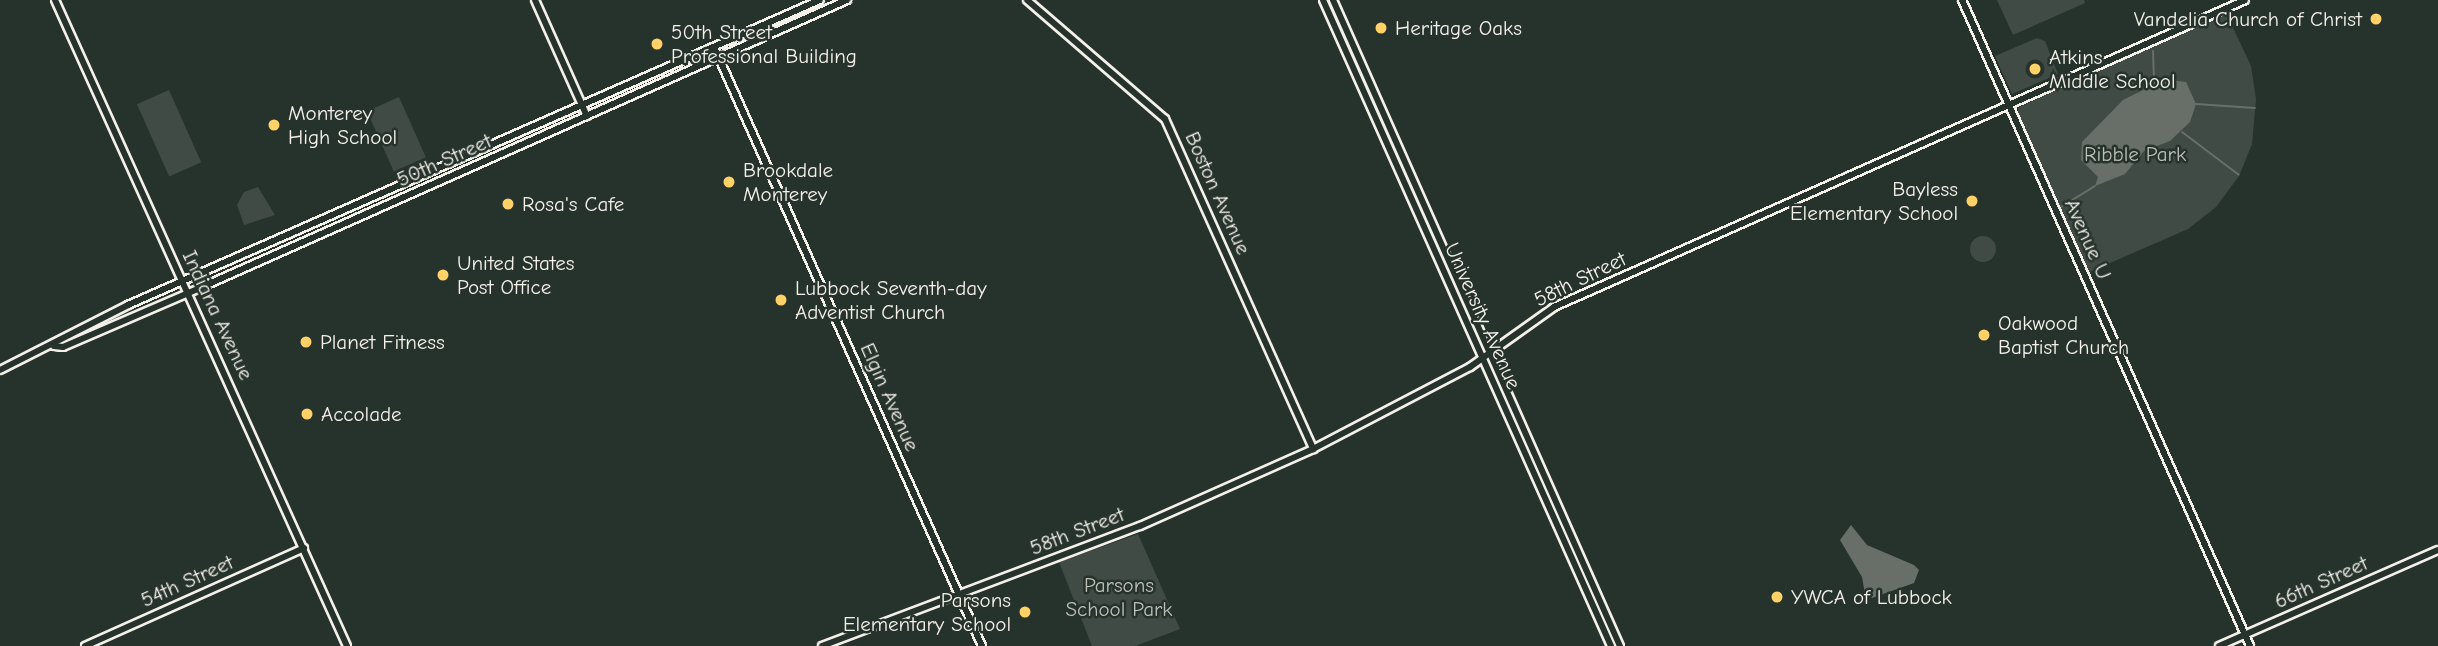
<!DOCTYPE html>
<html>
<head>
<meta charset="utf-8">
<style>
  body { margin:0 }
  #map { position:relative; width:2438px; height:646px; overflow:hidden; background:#26332d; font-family:"Comic Neue",sans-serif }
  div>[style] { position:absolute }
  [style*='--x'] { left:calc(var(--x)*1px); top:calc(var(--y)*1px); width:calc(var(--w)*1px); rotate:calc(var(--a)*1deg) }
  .green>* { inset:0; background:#414b45; transform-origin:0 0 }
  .round { border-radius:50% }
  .water>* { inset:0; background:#676f68 }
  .stream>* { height:2px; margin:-1px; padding:0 1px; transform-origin:1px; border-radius:1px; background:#676f68 }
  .roads { filter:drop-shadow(2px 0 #f4f1e8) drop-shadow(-2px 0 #f4f1e8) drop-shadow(0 2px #f4f1e8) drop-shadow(0 -2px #f4f1e8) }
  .tertiary>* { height:6px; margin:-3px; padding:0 3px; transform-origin:3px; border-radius:3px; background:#26332d }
  .secondary>* { height:6px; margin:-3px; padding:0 3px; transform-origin:3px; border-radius:3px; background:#26332d }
  .dots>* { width:19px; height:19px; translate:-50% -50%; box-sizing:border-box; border:4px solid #26332d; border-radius:50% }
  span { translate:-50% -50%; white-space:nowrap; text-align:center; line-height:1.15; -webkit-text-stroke:5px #26332d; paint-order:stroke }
  .poi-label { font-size:21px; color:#f4f1e8 }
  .right { translate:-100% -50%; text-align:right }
  .left { translate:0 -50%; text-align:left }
  .park-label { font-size:21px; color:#bebfb7 }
  .street-label { font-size:21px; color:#f4f1e8 }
</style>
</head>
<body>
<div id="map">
  <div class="green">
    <div style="clip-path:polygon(1997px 0,2084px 0,2085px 3px,2013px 35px)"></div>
    <div style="clip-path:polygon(2226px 13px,2251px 66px,2256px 99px,2252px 144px,2239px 176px,2216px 207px,2188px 229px,2087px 273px,2017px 113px,2019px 107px)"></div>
    <div style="clip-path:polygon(2037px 38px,2045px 41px,2058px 74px,2012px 94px,1995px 56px)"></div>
    <div style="left:169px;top:90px;width:79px;height:35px;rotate:66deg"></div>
    <div style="left:399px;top:97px;width:66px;height:35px;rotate:66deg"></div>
    <div style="clip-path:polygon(258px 187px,275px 215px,244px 225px,237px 205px,244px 192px)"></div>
    <div class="round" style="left:1970px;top:236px;width:26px;height:26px"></div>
    <div style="clip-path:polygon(1138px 534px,1180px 629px,1135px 646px,1092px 646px,1059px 562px)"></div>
  </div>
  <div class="water">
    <div style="clip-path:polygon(2154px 78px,2186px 82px,2196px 104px,2190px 122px,2170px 141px,2144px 151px,2125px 174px,2095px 186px,2098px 177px,2081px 160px,2082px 142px,2123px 100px,2151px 86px)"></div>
    <div style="clip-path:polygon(1851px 525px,1867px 545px,1914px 565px,1919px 570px,1914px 583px,1872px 598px,1865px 594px,1862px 577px,1840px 540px)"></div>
  </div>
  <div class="stream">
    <div style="--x:2153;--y:51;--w:27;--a:88"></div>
    <div style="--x:2196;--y:104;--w:59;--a:3.9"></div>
    <div style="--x:2182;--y:132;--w:71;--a:37"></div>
    <div style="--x:2059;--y:208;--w:42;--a:-31.4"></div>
  </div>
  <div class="roads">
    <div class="tertiary">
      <div style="--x:535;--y:0;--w:127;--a:65.9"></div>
      <div style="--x:1027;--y:0;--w:182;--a:40.8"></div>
      <div style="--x:1165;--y:119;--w:362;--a:65.8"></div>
      <div style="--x:1962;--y:0;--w:707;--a:65.97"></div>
      <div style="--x:714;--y:47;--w:656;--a:65.9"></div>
      <div style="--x:85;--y:646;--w:240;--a:-24.1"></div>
      <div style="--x:822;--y:646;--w:340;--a:-20.7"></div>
      <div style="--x:1140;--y:526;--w:189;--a:-24"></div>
      <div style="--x:1313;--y:449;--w:177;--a:-27.6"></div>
      <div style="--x:1470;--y:367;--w:103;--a:-35.5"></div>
      <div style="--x:1554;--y:307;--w:756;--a:-23.95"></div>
      <div style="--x:2219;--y:646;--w:239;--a:-23.7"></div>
    </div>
    <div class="secondary">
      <div style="--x:55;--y:0;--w:709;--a:65.68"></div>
      <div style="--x:1323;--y:0;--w:707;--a:65.97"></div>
      <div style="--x:1333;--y:0;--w:707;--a:66.05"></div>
      <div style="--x:54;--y:346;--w:9;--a:6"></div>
      <div style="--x:63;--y:347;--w:151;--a:-23.3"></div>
      <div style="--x:202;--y:287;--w:706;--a:-23.99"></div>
      <div style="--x:0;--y:370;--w:144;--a:-26.9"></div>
      <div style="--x:128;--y:305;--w:756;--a:-23.79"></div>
    </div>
  </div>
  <div class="dots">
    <div style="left:2376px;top:19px;background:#ffd166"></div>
    <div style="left:1381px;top:28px;background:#ffd166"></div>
    <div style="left:657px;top:44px;background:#ffd166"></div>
    <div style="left:2035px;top:69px;background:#ffd166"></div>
    <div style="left:274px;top:125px;background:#ffd166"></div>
    <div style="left:729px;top:182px;background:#ffd166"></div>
    <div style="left:1972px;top:201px;background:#ffd166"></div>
    <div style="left:508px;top:204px;background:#ffd166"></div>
    <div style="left:443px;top:275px;background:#ffd166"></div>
    <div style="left:781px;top:300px;background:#ffd166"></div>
    <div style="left:1984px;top:335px;background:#ffd166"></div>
    <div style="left:306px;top:342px;background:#ffd166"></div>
    <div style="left:307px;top:414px;background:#ffd166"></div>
    <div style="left:1777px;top:597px;background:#ffd166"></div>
    <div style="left:1025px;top:612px;background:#ffd166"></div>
  </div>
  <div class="poi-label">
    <span class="right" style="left:2362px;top:19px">Vandelia Church of Christ</span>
    <span class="left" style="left:1395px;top:28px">Heritage Oaks</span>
    <span class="left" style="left:671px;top:44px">50th Street<br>Professional Building</span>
    <span class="left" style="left:2049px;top:69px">Atkins<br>Middle School</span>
    <span class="left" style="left:288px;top:125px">Monterey<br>High School</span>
    <span class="left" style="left:743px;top:182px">Brookdale<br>Monterey</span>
    <span class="right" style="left:1958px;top:201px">Bayless<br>Elementary School</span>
    <span class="left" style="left:522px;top:204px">Rosa's Cafe</span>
    <span class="left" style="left:457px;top:275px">United States<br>Post Office</span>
    <span class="left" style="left:795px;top:300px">Lubbock Seventh-day<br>Adventist Church</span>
    <span class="left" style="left:1998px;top:335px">Oakwood<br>Baptist Church</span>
    <span class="left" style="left:320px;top:342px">Planet Fitness</span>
    <span class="left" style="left:321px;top:414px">Accolade</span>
    <span class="left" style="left:1791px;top:597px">YWCA of Lubbock</span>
    <span class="right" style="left:1011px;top:612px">Parsons<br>Elementary School</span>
  </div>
  <div class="park-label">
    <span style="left:2135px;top:154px">Ribble Park</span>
    <span style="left:1119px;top:597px">Parsons<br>School Park</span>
  </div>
  <div class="street-label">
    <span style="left:444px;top:160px;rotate:-24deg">50th Street</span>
    <span style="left:1218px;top:193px;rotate:66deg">Boston Avenue</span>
    <span style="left:2088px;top:239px;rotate:66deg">Avenue U</span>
    <span style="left:1580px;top:279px;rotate:-26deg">58th Street</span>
    <span style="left:218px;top:315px;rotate:65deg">Indiana Avenue</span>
    <span style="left:1483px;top:316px;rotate:66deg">University Avenue</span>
    <span style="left:890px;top:397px;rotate:66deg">Elgin Avenue</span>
    <span style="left:1077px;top:531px;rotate:-21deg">58th Street</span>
    <span style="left:187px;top:581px;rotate:-24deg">54th Street</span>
    <span style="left:2321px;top:582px;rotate:-24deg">66th Street</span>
  </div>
</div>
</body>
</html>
